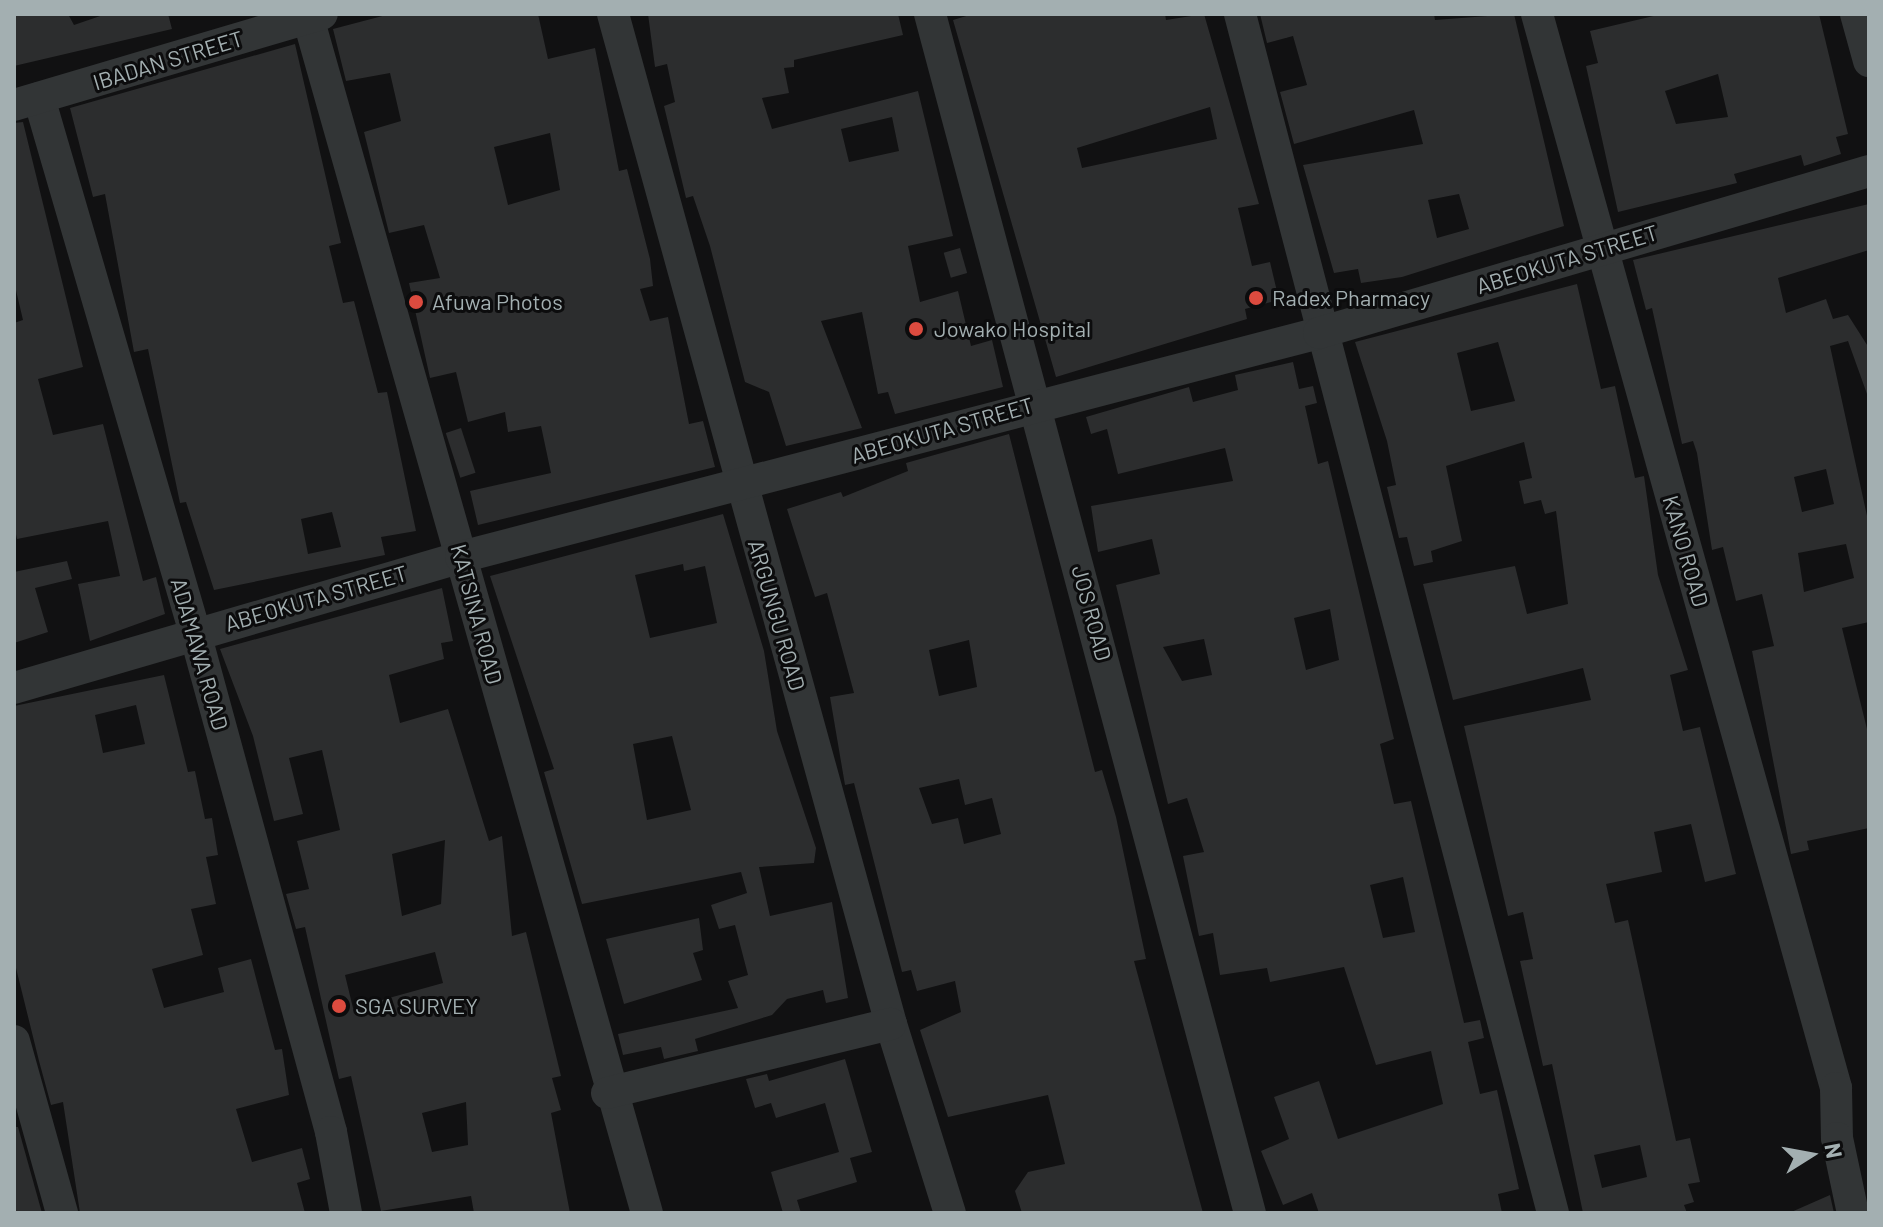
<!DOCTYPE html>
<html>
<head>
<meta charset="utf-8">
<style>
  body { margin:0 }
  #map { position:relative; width:1883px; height:1227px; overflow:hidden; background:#111112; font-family:Barlow,sans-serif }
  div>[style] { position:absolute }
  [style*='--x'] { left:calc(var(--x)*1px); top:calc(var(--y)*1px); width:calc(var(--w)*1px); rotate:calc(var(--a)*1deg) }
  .building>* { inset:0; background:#2c2d2e; transform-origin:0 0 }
  .minor>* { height:32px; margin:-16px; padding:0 16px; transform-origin:16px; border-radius:16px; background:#323536 }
  .dots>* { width:22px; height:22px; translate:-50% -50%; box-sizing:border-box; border:4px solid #0c0c0d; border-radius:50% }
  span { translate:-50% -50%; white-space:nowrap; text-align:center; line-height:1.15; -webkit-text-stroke:6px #0c0c0d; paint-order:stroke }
  .street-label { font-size:22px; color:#a3afb1 }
  .poi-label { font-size:22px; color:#a3afb1 }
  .left { translate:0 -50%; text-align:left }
  .frame { position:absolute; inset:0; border:16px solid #a3afb1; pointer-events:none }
  .north { position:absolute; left:1771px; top:1115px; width:80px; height:80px; -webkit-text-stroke:6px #0c0c0d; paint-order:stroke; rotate:79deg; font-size:22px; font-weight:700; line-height:32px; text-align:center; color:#a3afb1 }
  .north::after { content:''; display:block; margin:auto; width:28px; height:36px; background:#a3afb1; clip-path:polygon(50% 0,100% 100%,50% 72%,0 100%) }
</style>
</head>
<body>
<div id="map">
  <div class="building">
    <div style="clip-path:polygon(14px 14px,68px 14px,74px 25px,106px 14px,168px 14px,172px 29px,14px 66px)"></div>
    <div style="clip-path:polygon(evenodd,390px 14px,538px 14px,548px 59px,595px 48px,619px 171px,627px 169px,650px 259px,653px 286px,640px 289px,650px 321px,668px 317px,689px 424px,703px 421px,715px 467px,478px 525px,470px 491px,551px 473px,541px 426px,508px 432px,505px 412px,468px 422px,456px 372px,430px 378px,409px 283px,440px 278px,424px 225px,389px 233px,364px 132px,401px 121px,390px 73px,346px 81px,333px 29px,390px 14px,550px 133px,560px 190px,508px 205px,494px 147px,550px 133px)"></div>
    <div style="clip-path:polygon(evenodd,648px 14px,898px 14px,903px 35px,794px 60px,794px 67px,784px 68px,789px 93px,762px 98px,772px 129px,918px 91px,953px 236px,908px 246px,920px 302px,958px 291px,971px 346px,992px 340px,1003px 387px,895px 414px,888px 392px,878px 394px,862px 312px,821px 321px,862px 428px,786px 446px,769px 392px,745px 382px,710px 246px,693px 196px,686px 198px,664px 106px,675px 102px,667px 64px,655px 67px,648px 14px,892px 117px,899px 151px,849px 162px,841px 129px,892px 117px)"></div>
    <div style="clip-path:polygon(evenodd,973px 14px,1165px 14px,1166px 20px,1204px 14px,1259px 204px,1238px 208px,1252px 266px,1270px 262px,1279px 300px,1245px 309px,1247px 319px,1056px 377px,953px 20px,973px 14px,1210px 107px,1217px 139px,1082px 168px,1077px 148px,1210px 107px)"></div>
    <div style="clip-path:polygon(evenodd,1260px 14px,1434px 14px,1435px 20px,1514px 14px,1564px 226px,1402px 277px,1361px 283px,1358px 269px,1334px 273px,1303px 165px,1423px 144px,1414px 110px,1294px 144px,1280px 92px,1307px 85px,1293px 36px,1267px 43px,1260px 14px,1459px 194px,1469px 229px,1437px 238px,1428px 200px,1459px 194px)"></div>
    <div style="clip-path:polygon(evenodd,1662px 14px,1819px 14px,1848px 134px,1836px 137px,1841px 154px,1804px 166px,1801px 155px,1734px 174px,1737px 183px,1618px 212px,1586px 66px,1598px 63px,1590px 31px,1662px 14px,1718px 74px,1728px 117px,1676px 124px,1665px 91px,1718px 74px)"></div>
    <div style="clip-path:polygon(evenodd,295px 44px,341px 243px,329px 246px,343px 303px,354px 301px,378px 393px,387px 392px,416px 531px,381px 537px,385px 555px,214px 590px,186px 502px,180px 503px,148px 349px,134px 352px,105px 194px,93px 197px,70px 108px,295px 44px,332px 512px,341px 547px,308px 554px,301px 519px,332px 512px)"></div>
    <div style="clip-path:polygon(23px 122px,83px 367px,38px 379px,53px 435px,103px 424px,143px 581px,156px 577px,165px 614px,90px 641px,78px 584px,120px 576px,108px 521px,17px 539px,14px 525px,14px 323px,23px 320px,14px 282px,14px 123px)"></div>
    <div style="clip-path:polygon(evenodd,1869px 204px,1869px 250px,1778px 278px,1786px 313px,1826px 299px,1833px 319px,1848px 315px,1869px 348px,1867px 394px,1848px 341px,1830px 346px,1869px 525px,1869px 622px,1842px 628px,1869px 737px,1869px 828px,1807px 841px,1809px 850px,1791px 854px,1752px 651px,1774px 646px,1762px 594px,1736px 601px,1723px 547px,1712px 550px,1697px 453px,1693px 441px,1682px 444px,1652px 308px,1646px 310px,1633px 260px,1869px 204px,1826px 469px,1834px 504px,1802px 512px,1794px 477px,1826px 469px,1869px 204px,1846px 544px,1854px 578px,1804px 592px,1798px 553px,1846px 544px)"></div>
    <div style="left:960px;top:248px;width:26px;height:17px;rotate:74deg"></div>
    <div style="clip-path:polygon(evenodd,1577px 284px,1601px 389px,1615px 386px,1635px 478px,1644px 476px,1658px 575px,1688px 670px,1670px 675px,1683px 731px,1700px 727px,1736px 874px,1705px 882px,1691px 824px,1654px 832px,1662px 872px,1606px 884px,1615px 923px,1628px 920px,1676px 1141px,1690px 1138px,1700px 1182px,1688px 1184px,1694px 1202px,1684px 1205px,1687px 1213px,1583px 1213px,1552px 1064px,1543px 1066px,1520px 961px,1533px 959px,1523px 912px,1508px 916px,1464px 726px,1591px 700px,1583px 668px,1453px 700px,1423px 584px,1515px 566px,1527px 614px,1568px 604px,1556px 511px,1545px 514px,1541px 500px,1524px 504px,1519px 481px,1532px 478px,1524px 442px,1446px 466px,1462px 541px,1431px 551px,1433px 562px,1414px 566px,1407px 537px,1399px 538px,1387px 487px,1396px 485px,1387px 441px,1355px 342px,1577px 284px,1498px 342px,1515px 401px,1471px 411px,1457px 353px,1498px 342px,1577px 284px,1640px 1145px,1647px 1177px,1602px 1188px,1594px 1155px,1640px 1145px)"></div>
    <div style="clip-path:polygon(evenodd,1293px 362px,1299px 389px,1313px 386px,1317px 403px,1305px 406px,1318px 464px,1328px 461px,1394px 739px,1380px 744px,1394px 804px,1411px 801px,1464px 1023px,1480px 1020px,1484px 1038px,1468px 1042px,1480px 1094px,1497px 1090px,1519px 1189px,1498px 1194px,1502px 1213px,1319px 1213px,1312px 1193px,1283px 1205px,1261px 1151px,1289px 1139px,1274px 1097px,1319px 1081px,1338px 1139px,1443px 1104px,1431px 1051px,1376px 1065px,1344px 967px,1270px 982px,1267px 968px,1220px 975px,1213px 933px,1199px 936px,1183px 856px,1204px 852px,1187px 798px,1168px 804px,1116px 585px,1160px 574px,1152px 539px,1098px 552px,1091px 506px,1233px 481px,1225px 448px,1118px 474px,1107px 429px,1091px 434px,1086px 417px,1189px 387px,1193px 402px,1238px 390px,1235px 375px,1293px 362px,1330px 609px,1339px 660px,1306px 670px,1294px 618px,1330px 609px,1293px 362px,1204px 639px,1212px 675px,1182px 681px,1163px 647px,1204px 639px,1293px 362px,1403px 877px,1415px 932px,1383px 938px,1370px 885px,1403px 877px)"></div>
    <div style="left:461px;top:428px;width:47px;height:16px;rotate:72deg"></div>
    <div style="clip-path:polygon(evenodd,1009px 434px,1095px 772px,1102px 770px,1116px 817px,1146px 959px,1134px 961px,1203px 1213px,1022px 1213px,1015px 1191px,1028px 1172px,1065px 1164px,1048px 1095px,948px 1117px,920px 1030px,961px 1012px,955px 981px,917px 991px,911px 970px,902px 972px,854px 783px,845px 785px,830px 697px,854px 693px,827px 593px,815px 597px,787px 509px,841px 492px,843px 497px,908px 471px,906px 463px,1009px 434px,969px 640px,977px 687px,939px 696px,929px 650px,969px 640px,1009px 434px,959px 779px,965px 805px,992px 798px,1001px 834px,964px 844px,958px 818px,932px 824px,919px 788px,959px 779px)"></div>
    <div style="clip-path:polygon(evenodd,723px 514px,764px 651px,777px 731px,816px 848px,814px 863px,759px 867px,770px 916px,832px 902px,848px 998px,826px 1003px,823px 990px,787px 999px,772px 1015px,695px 1039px,698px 1051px,664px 1059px,661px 1047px,623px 1055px,618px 1034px,738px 1008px,728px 981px,748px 975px,735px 925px,719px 929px,711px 905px,747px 893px,741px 872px,582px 904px,544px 772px,554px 769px,490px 576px,723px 514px,683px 564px,684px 571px,705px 566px,717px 623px,650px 638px,635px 575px,683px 564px,723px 514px,672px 736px,691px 810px,647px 820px,633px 744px,672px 736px)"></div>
    <div style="clip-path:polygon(67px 561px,72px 579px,35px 588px,48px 632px,14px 643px,14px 572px)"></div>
    <div style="clip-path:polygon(evenodd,442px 588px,453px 641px,441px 643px,444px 659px,389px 675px,400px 723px,448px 709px,489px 841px,502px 836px,512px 936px,526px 932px,561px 1076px,552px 1078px,561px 1110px,551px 1113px,570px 1213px,474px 1213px,471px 1196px,381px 1211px,351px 1076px,339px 1079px,305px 927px,296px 929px,286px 894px,309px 889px,297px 841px,340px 830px,322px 750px,289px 758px,303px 814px,274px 821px,253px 736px,220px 649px,442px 588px,445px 840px,441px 904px,402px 916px,392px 854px,445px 840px,442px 588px,435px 952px,443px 983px,353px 1008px,345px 975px,435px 952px,442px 588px,466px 1102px,468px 1145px,432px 1152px,422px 1113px,466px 1102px)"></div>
    <div style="clip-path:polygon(evenodd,164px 675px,188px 772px,195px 771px,205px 819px,212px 818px,218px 855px,206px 857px,216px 904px,191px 909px,203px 955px,152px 969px,164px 1008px,224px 992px,218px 968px,251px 959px,275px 1050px,282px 1049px,289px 1095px,236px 1109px,252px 1162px,302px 1148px,310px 1179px,297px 1183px,305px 1213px,80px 1213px,63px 1102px,51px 1105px,39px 1061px,14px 960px,14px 706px,164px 675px,136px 705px,145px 744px,103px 753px,95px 715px,136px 705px)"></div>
    <div style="clip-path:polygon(699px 918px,703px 950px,693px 953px,702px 980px,624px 1004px,606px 939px)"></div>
    <div style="clip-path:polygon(845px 1059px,872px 1152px,850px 1158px,857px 1182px,797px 1200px,801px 1213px,783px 1213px,771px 1172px,839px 1152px,825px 1103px,776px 1118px,771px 1103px,755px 1108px,746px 1079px,767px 1074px,769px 1081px)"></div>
    <div style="clip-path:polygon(14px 1127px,18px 1127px,42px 1213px,14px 1213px)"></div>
    <div style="clip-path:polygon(1830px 1195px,1834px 1213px,1789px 1213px)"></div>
  </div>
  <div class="minor">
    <div style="--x:307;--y:14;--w:1246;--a:74.17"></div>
    <div style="--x:613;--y:14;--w:1048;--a:74.61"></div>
    <div style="--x:891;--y:1024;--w:198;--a:72.7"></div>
    <div style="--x:930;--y:14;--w:1241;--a:75.06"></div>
    <div style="--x:1240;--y:14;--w:1239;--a:75.37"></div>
    <div style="--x:1537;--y:14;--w:1115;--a:74.44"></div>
    <div style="--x:1836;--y:1088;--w:50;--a:88.9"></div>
    <div style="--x:1837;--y:1138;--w:77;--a:78"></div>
    <div style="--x:1856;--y:14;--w:49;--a:74.5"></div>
    <div style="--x:39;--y:98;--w:557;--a:73.74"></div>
    <div style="--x:195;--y:633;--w:517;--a:74.75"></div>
    <div style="--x:331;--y:1132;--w:82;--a:79.5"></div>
    <div style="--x:14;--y:105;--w:321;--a:-16.5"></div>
    <div style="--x:14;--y:688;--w:466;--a:-16.3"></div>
    <div style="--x:461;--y:557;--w:887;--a:-14.63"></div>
    <div style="--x:1319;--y:333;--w:573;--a:-16.41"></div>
    <div style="--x:14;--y:1041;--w:179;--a:74.4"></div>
    <div style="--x:607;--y:1093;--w:292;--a:-13.7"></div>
  </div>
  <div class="dots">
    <div style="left:1256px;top:298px;background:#dc4b3f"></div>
    <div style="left:416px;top:302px;background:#dc4b3f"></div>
    <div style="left:916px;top:329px;background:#dc4b3f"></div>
    <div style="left:339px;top:1006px;background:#dc4b3f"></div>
  </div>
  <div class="street-label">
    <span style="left:168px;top:60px;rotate:-17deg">IBADAN STREET</span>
    <span style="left:1567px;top:259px;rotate:-17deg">ABEOKUTA STREET</span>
    <span style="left:942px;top:430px;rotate:-16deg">ABEOKUTA STREET</span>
    <span style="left:1686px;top:551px;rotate:74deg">KANO ROAD</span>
    <span style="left:316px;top:598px;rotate:-16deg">ABEOKUTA STREET</span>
    <span style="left:1092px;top:613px;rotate:75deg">JOS ROAD</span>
    <span style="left:477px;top:614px;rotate:75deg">KATSINA ROAD</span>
    <span style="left:777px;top:615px;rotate:74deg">ARGUNGU ROAD</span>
    <span style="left:200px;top:654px;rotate:74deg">ADAMAWA ROAD</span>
  </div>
  <div class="poi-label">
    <span class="left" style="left:1272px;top:298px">Radex Pharmacy</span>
    <span class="left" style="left:432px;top:302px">Afuwa Photos</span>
    <span class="left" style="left:934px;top:329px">Jowako Hospital</span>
    <span class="left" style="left:355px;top:1006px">SGA SURVEY</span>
  </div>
  <div class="frame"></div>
  <div class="north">N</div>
</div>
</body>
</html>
